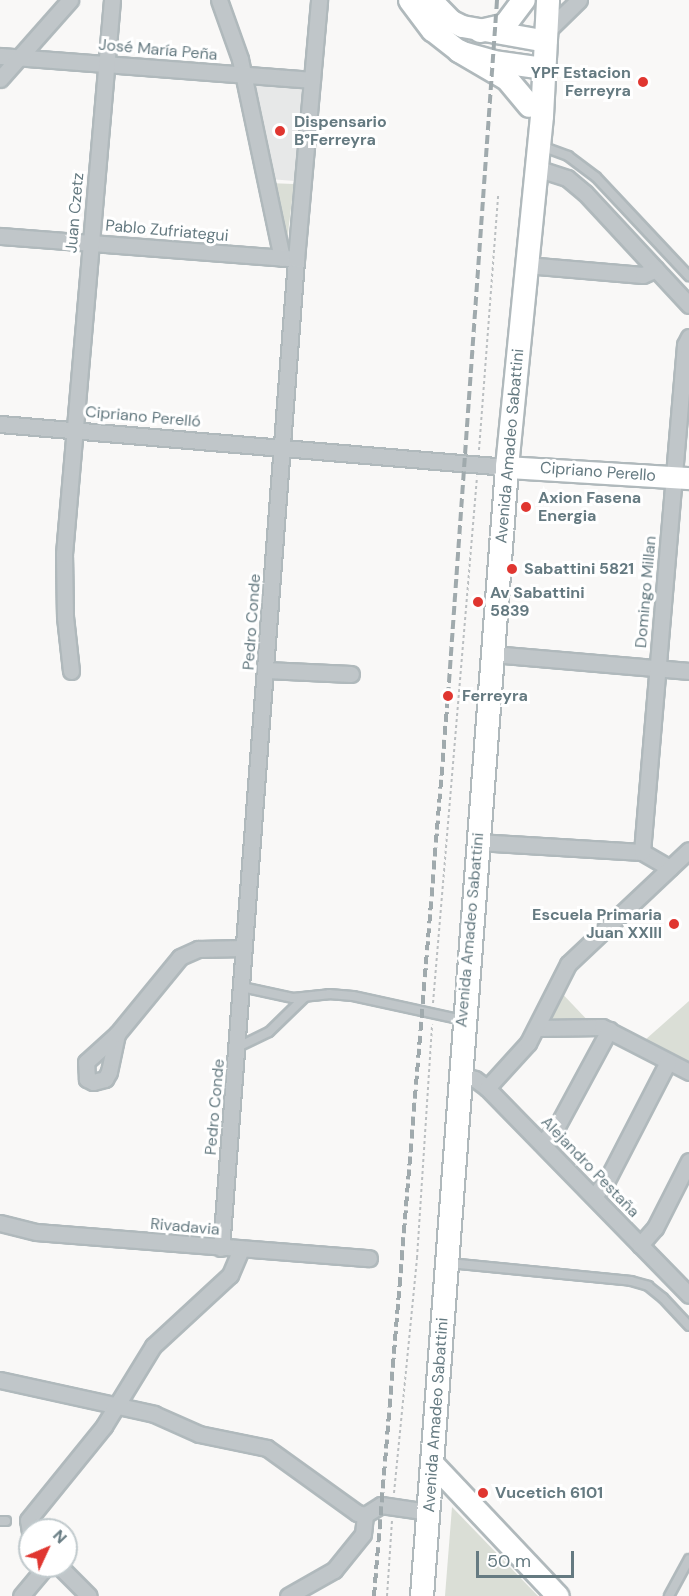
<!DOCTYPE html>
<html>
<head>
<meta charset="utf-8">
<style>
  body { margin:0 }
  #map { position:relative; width:689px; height:1596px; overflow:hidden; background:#f9f8f7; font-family:"DM Sans",sans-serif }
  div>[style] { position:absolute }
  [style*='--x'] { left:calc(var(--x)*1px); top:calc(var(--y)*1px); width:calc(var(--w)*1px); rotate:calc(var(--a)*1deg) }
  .built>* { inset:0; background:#e7e8e8 }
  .green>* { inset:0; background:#daded6 }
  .path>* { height:2px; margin-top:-1px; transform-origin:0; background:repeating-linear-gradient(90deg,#bbbfc1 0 3px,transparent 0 6px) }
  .roads { filter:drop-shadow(2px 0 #b0b9bc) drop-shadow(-2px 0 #b0b9bc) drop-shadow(0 2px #b0b9bc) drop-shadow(0 -2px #b0b9bc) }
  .service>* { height:8px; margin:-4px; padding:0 4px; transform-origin:4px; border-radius:4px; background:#c0c6c9 }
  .minor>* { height:15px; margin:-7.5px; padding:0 7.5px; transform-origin:7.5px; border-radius:7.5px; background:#c0c6c9 }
  .secondary>* { height:21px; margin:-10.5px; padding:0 10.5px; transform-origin:10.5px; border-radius:10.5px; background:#fff }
  .primary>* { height:22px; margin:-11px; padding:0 11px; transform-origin:11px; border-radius:11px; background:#fff }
  .rail>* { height:4px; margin-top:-2px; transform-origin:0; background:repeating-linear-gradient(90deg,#a0aaad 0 9px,transparent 0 13.5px) }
  .dots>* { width:16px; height:16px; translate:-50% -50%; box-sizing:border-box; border:3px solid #fff; border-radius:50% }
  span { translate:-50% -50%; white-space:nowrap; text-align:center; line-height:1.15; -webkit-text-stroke:6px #fff; paint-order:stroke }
  .street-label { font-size:16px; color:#657a81 }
  .poi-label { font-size:16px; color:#657a81; font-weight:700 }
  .right { translate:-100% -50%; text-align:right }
  .left { translate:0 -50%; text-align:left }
  .north { position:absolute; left:18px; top:1518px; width:60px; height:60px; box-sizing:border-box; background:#fff; border:2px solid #c1cacd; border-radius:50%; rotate:46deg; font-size:16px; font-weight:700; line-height:24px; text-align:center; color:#657a81 }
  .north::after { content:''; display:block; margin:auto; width:21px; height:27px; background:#e03630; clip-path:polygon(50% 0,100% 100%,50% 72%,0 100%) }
  .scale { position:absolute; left:476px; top:1551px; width:98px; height:27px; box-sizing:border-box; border:3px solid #657a81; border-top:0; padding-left:8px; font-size:18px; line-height:21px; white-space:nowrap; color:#657a81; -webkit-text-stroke:4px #fff; paint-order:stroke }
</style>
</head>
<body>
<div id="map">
  <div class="built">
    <div style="clip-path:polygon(249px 80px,305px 84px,294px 181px,270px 179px)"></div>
  </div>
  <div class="green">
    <div style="clip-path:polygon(268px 183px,294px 184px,287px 241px,281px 240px)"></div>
    <div style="clip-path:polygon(555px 986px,593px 1026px,537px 1028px)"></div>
    <div style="clip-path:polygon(689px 1001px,689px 1063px,645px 1040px)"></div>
    <div style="clip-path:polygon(452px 1507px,538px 1596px,445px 1596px)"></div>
  </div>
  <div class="path">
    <div style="--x:479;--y:450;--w:255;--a:-85.7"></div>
    <div style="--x:433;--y:1003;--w:528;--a:-85.22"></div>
    <div style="--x:394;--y:1493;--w:236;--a:-84.4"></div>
    <div style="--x:417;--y:1258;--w:234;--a:-86.3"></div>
    <div style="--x:387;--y:1596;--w:76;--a:-86.2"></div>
  </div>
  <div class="roads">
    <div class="service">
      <div style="--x:541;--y:146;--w:29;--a:20"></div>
      <div style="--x:568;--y:156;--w:35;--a:37"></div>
      <div style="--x:596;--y:177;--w:136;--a:46.8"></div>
      <div style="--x:242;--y:987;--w:52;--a:12.2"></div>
      <div style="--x:293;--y:998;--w:36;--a:-6"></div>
      <div style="--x:329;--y:994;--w:24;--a:5"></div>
      <div style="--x:353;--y:996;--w:113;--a:12.3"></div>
      <div style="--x:238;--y:1047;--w:34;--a:-26"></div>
      <div style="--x:269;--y:1032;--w:50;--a:-44.2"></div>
      <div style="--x:449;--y:1263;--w:183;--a:5.6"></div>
      <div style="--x:631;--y:1281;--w:18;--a:16"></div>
      <div style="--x:648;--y:1286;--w:19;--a:39"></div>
      <div style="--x:663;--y:1298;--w:38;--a:47"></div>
      <div style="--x:0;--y:1521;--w:6;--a:0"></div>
      <div style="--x:669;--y:1596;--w:42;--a:-61.6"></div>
    </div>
    <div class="minor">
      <div style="--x:219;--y:0;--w:63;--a:70.4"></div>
      <div style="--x:240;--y:59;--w:203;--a:78.1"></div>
      <div style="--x:546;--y:32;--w:46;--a:-44.1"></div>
      <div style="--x:0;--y:56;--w:313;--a:4.4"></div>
      <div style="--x:0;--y:79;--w:106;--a:-48.5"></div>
      <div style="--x:536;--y:168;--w:33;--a:18"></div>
      <div style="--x:567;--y:178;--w:23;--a:40"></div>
      <div style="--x:585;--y:193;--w:153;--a:47.1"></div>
      <div style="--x:0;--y:236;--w:297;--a:4.4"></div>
      <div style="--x:526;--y:265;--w:117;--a:4.9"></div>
      <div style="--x:643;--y:275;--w:14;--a:-25"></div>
      <div style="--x:0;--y:424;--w:509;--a:4.85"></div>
      <div style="--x:492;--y:654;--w:198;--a:4.9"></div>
      <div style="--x:266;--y:670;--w:85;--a:2.7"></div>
      <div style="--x:71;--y:671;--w:54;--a:-96.3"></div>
      <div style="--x:65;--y:617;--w:63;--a:-90.9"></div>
      <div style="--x:64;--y:554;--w:556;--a:-85.05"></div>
      <div style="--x:477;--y:842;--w:165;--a:3.5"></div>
      <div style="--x:642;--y:852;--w:32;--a:30"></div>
      <div style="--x:642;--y:852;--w:509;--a:-85.15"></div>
      <div style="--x:685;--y:345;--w:9;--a:-63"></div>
      <div style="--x:537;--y:1028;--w:65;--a:-0.9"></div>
      <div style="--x:602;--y:1027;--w:98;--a:27.3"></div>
      <div style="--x:117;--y:1034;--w:39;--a:102"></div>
      <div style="--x:109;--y:1072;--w:8;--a:120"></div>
      <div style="--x:105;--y:1079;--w:12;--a:166"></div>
      <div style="--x:93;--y:1082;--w:7;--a:-153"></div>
      <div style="--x:87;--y:1079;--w:17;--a:-93"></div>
      <div style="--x:86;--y:1062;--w:42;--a:-42.1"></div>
      <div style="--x:117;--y:1034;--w:99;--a:-50.7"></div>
      <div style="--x:180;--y:957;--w:20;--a:-24"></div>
      <div style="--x:198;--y:949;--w:46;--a:-1.2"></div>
      <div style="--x:459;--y:1075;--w:16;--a:14"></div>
      <div style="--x:475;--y:1079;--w:15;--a:37"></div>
      <div style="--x:487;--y:1088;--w:289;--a:45.7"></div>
      <div style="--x:487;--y:1088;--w:61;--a:-47.7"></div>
      <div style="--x:528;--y:1043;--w:89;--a:-63.1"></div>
      <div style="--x:568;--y:964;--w:166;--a:-43.3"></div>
      <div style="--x:541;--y:1143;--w:19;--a:-43"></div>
      <div style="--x:555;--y:1130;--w:114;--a:-61.6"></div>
      <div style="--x:594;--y:1196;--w:21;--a:-51"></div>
      <div style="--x:607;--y:1180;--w:133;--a:-62.7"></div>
      <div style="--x:0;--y:1223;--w:37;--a:14"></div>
      <div style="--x:36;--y:1232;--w:334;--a:4.5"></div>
      <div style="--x:640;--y:1245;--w:23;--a:-49"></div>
      <div style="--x:655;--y:1228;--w:75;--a:-63.1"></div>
      <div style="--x:221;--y:1248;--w:992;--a:-85.66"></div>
      <div style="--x:296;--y:259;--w:260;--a:-84.9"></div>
      <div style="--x:0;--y:1380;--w:158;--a:12.4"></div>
      <div style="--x:154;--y:1414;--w:49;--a:24"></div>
      <div style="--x:199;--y:1434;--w:69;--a:11.6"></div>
      <div style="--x:267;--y:1448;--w:111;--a:35.8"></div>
      <div style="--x:357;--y:1513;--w:8;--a:14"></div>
      <div style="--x:365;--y:1515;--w:19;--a:-32"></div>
      <div style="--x:381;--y:1505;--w:49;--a:8.3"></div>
      <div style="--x:30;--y:1532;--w:12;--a:-99"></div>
      <div style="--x:28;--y:1520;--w:121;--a:-51"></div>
      <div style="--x:104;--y:1426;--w:94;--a:-58.5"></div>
      <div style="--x:153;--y:1346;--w:105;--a:-42.7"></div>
      <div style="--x:230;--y:1275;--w:28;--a:-67"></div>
      <div style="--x:59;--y:1566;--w:42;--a:45"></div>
      <div style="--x:21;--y:1596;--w:39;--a:-50"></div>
      <div style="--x:288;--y:1596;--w:53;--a:-29.5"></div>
      <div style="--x:334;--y:1570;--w:46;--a:-51.1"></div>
      <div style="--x:363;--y:1534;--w:19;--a:-84"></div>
    </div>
    <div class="secondary">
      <div style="--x:409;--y:0;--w:38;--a:53"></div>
      <div style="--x:432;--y:30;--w:34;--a:38"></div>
      <div style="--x:459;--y:51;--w:35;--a:16"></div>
      <div style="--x:493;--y:61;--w:50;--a:8"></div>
      <div style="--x:431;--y:0;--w:28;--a:46"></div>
      <div style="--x:450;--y:20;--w:13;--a:27"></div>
      <div style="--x:462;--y:26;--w:85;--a:10.1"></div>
      <div style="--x:507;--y:467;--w:182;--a:3.5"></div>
      <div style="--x:434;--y:1465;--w:180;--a:46.6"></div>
    </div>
    <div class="primary">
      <div style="--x:480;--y:31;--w:26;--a:-13"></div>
      <div style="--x:505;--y:25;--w:31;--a:-53"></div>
      <div style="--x:459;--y:51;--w:56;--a:30.3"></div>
      <div style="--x:507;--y:79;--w:35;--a:50"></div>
      <div style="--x:422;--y:1596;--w:1132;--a:-85.69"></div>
      <div style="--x:507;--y:467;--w:353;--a:-84.3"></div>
      <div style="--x:542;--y:116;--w:116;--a:-87"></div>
    </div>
  </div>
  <div class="rail">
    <div style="--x:374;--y:1596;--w:903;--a:-85.3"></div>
    <div style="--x:448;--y:696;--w:698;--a:-85.97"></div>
  </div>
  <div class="dots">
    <div style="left:643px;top:82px;background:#e03630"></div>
    <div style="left:280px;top:131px;background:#e03630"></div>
    <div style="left:526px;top:507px;background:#e03630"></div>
    <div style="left:512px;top:569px;background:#e03630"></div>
    <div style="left:478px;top:602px;background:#e03630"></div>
    <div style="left:448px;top:696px;background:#e03630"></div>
    <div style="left:674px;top:924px;background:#e03630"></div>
    <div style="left:483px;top:1493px;background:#e03630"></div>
  </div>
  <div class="street-label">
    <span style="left:158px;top:50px;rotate:5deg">José María Peña</span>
    <span style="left:75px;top:213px;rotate:-85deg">Juan Czetz</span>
    <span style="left:167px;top:231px;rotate:5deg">Pablo Zufriategui</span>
    <span style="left:143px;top:417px;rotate:5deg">Cipriano Perelló</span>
    <span style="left:510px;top:446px;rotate:-85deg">Avenida Amadeo Sabattini</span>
    <span style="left:598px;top:472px;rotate:4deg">Cipriano Perello</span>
    <span style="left:646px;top:592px;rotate:-85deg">Domingo Millan</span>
    <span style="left:252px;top:622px;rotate:-86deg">Pedro Conde</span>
    <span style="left:470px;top:930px;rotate:-85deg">Avenida Amadeo Sabattini</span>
    <span style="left:215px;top:1107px;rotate:-85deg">Pedro Conde</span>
    <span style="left:590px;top:1167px;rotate:46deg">Alejandro Pestaña</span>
    <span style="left:185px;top:1227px;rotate:5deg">Rivadavia</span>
    <span style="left:436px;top:1415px;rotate:-86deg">Avenida Amadeo Sabattini</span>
  </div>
  <div class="poi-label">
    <span class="right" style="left:631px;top:82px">YPF Estacion<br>Ferreyra</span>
    <span class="left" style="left:294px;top:131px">Dispensario<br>B°Ferreyra</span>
    <span class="left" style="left:538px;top:507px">Axion Fasena<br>Energia</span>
    <span class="left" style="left:524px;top:569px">Sabattini 5821</span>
    <span class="left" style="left:490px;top:602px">Av Sabattini<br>5839</span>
    <span class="left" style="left:462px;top:696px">Ferreyra</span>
    <span class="right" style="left:662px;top:924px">Escuela Primaria<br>Juan XXIII</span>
    <span class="left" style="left:495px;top:1493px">Vucetich 6101</span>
  </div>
  <div class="north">N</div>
  <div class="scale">50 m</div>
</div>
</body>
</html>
